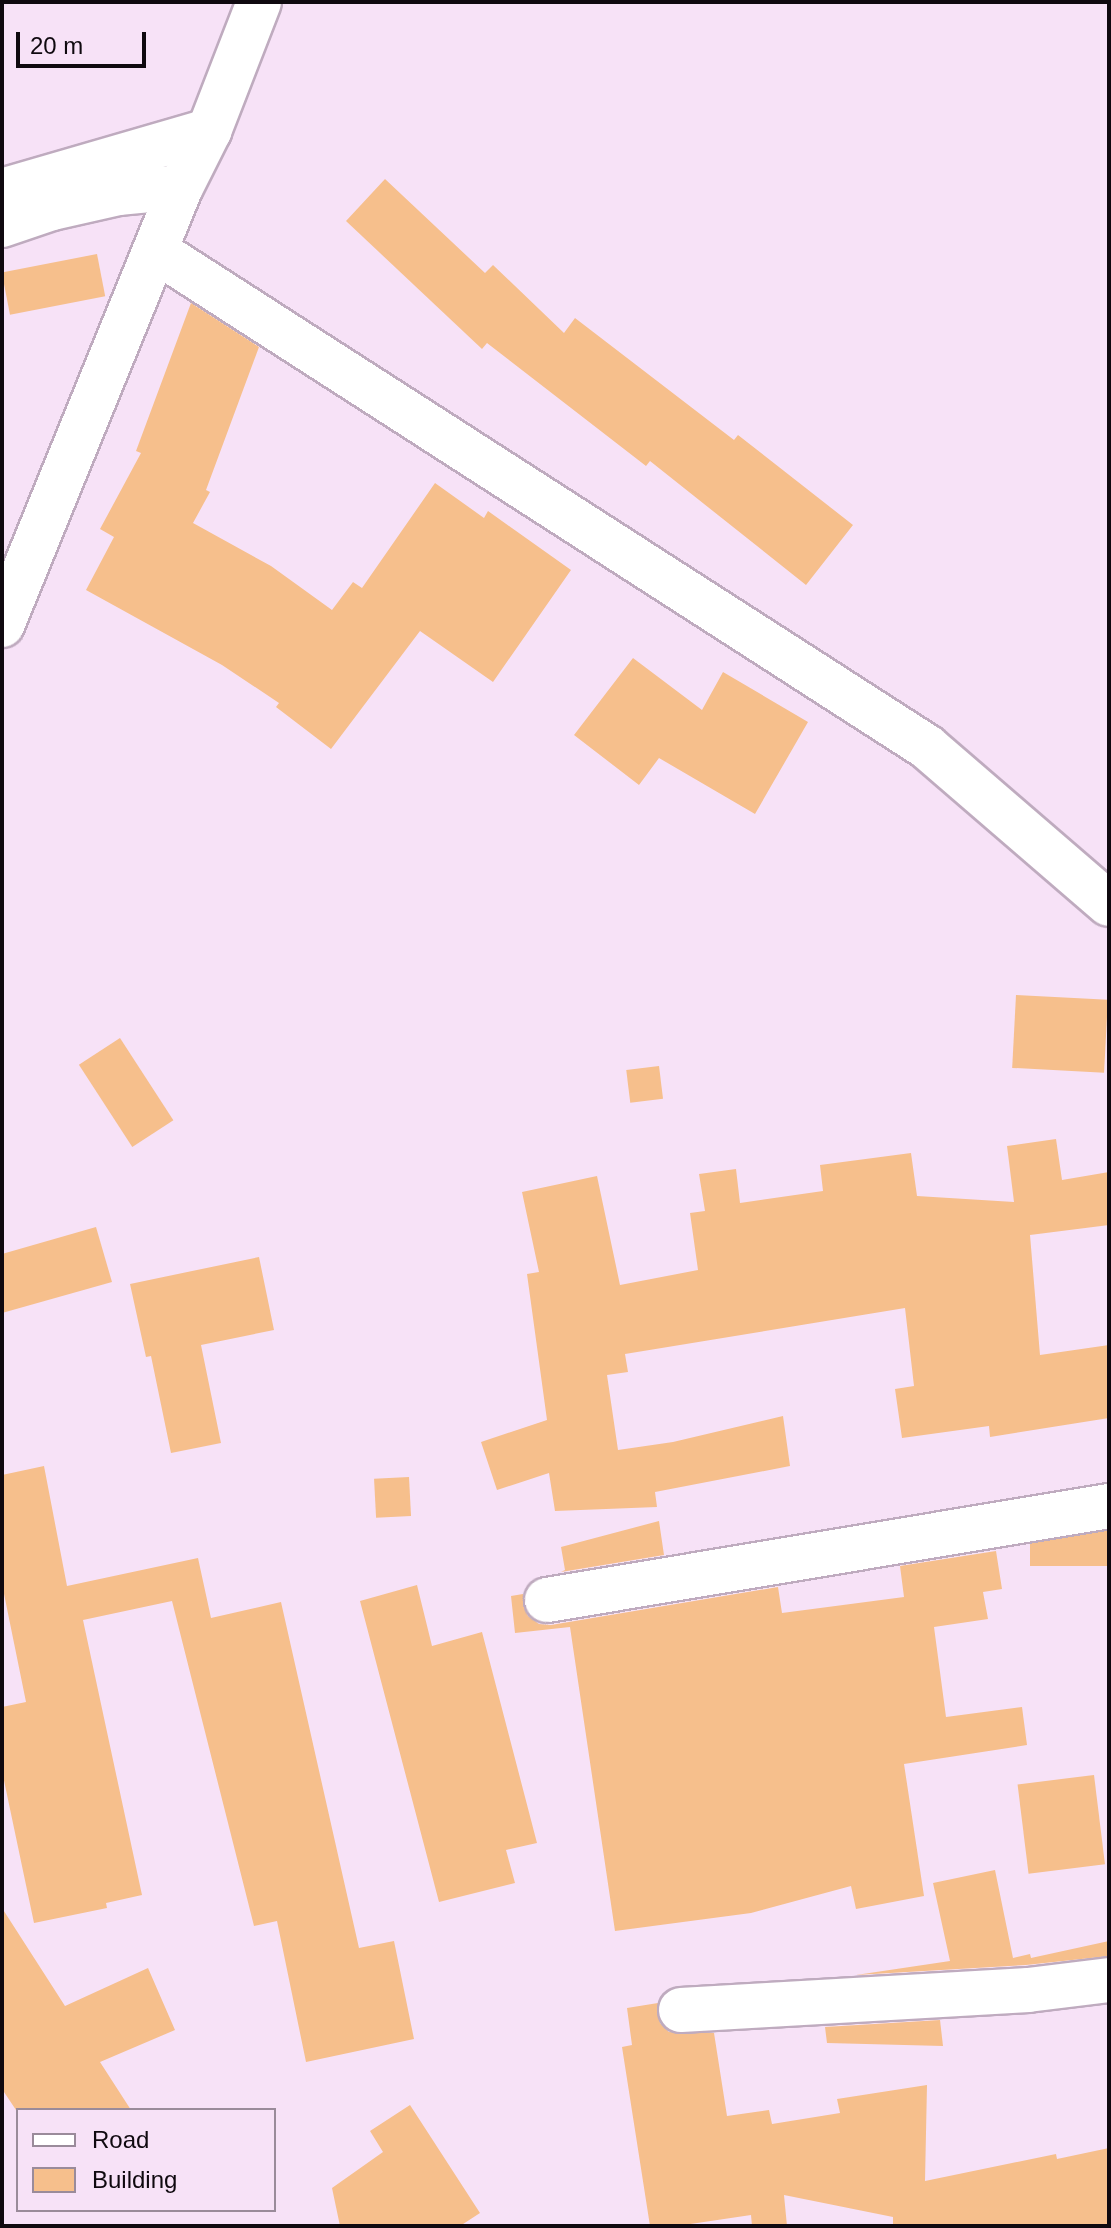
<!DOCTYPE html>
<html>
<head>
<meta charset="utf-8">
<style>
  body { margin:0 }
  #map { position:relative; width:1111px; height:2228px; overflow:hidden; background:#f7e2f7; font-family:Helvetica,sans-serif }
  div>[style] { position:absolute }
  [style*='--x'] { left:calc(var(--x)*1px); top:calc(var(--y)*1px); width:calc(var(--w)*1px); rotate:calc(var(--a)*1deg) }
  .building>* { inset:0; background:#f6bf8c; transform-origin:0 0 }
  .roads { filter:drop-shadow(2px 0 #bfabbf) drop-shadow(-2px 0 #bfabbf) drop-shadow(0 2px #bfabbf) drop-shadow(0 -2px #bfabbf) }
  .minor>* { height:44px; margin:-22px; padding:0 22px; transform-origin:22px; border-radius:22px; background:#fff }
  span { translate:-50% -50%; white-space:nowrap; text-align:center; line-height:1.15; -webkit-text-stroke:6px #f7e2f7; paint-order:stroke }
  .frame { position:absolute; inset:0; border:4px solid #0f090f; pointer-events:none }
  .legend { position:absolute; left:16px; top:2108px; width:260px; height:104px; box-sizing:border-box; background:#f7e2f7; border:2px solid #9a8b9a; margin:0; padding:10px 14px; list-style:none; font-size:24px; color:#0f090f }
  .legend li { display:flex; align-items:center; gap:16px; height:40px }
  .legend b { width:40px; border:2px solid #9a8b9a }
  .scale { position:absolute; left:16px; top:32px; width:130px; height:36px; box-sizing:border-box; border:4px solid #0f090f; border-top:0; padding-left:10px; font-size:24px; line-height:28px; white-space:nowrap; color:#0f090f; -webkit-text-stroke:6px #f7e2f7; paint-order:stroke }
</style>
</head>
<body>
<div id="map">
  <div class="building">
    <div style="clip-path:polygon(385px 179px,485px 273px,493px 265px,564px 333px,575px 318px,734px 440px,738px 435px,853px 525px,806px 585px,650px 461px,646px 466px,487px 343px,482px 349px,346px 221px)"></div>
    <div style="left:97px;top:254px;width:43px;height:97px;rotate:79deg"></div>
    <div style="clip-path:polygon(191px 303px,259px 347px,206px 490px,210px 492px,193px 523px,271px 566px,332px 610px,353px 582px,362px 588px,435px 483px,484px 518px,488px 511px,571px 570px,493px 682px,420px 631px,331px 749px,276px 707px,279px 703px,222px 665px,86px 590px,114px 537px,100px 529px,141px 453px,136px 451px)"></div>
    <div style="clip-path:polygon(633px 658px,702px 710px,723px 672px,808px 722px,755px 814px,659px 758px,639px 785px,574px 735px)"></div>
    <div style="left:1016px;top:995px;width:92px;height:73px;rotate:3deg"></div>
    <div style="left:120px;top:1038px;width:98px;height:49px;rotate:57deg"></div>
    <div style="left:659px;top:1066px;width:33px;height:33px;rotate:83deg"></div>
    <div style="clip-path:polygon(1056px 1139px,1062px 1180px,1109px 1172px,1109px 1225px,1030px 1235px,1040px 1355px,1109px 1345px,1109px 1418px,990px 1437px,989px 1426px,902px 1438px,895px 1389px,914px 1386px,905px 1308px,625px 1354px,628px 1372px,607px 1375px,618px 1450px,673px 1442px,783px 1416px,790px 1466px,655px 1492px,657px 1507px,555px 1511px,549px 1473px,497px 1490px,481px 1442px,547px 1420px,527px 1274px,539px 1272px,522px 1192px,597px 1176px,620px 1285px,698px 1270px,690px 1213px,705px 1211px,699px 1174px,736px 1169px,740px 1203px,823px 1191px,820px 1165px,911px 1153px,917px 1196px,1014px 1202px,1007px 1146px)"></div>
    <div style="clip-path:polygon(96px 1227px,112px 1282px,2px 1313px,2px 1254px)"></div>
    <div style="clip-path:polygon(259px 1257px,274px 1330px,201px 1345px,221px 1443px,171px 1453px,151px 1356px,146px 1357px,130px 1284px)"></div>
    <div style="clip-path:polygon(44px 1466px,67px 1586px,198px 1558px,211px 1618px,281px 1602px,359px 1948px,394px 1941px,414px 2039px,306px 2062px,277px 1921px,254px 1926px,172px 1601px,83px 1620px,142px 1895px,106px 1903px,107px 1908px,34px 1923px,2px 1771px,2px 1707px,26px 1702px,2px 1584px,2px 1475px)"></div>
    <div style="left:409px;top:1477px;width:39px;height:35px;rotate:87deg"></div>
    <div style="clip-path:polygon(659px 1521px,664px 1555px,561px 1572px,565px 1570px,561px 1547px)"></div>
    <div style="left:1109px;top:1531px;width:35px;height:79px;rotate:90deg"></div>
    <div style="clip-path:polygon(996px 1551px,1002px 1589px,983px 1592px,988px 1619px,934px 1627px,946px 1717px,1022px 1707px,1027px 1745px,904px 1764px,924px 1896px,856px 1909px,851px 1886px,751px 1913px,615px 1931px,570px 1627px,515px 1633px,511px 1596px,523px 1594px,523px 1605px,528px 1616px,539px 1624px,551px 1625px,778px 1587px,782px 1613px,904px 1597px,900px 1566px)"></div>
    <div style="clip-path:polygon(417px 1585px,432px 1646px,482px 1632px,537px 1843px,506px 1850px,515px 1883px,439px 1902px,360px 1601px)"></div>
    <div style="left:1094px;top:1775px;width:90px;height:77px;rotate:83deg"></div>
    <div style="clip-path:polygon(995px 1870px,1013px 1958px,1030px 1954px,1031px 1958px,1109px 1941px,1109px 1956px,1026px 1965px,856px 1975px,950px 1961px,933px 1883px)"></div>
    <div style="clip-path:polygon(2px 1908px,65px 2006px,148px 1968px,175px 2030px,100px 2062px,131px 2110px,16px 2110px,2px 2089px)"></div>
    <div style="clip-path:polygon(658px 2003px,660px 2023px,669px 2032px,714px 2033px,727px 2116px,769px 2110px,772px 2124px,840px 2113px,837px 2099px,927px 2085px,925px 2181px,1056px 2154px,1057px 2159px,1109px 2148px,1109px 2226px,893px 2226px,893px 2217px,784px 2195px,787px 2226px,752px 2226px,751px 2215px,677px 2226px,650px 2226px,622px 2047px,632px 2045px,627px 2008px)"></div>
    <div style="clip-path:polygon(940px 2020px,943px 2046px,827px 2043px,825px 2027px)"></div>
    <div style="clip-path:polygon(410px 2105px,480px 2213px,460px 2226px,340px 2226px,332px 2188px,383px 2152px,370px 2131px)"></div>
  </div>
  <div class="roads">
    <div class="minor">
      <div style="--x:2;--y:191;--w:216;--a:-16.2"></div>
      <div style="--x:2;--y:225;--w:53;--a:-18.8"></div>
      <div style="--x:52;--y:208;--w:68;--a:-12.8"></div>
      <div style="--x:118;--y:193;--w:63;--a:-5.4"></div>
      <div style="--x:156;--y:251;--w:917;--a:32.75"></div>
      <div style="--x:927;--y:747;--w:240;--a:40.8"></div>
      <div style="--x:2;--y:625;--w:473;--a:-67.8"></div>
      <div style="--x:181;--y:187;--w:63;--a:-63.4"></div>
      <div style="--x:209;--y:131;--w:138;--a:-68.8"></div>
      <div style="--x:547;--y:1600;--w:570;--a:-9.5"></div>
      <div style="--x:681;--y:2010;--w:348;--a:-3.3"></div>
      <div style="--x:1028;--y:1990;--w:82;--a:-7"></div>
    </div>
  </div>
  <div class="frame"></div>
  <ul class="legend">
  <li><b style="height:10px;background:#fff"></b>Road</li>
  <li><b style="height:22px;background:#f6bf8c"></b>Building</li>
  </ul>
  <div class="scale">20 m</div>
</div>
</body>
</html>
